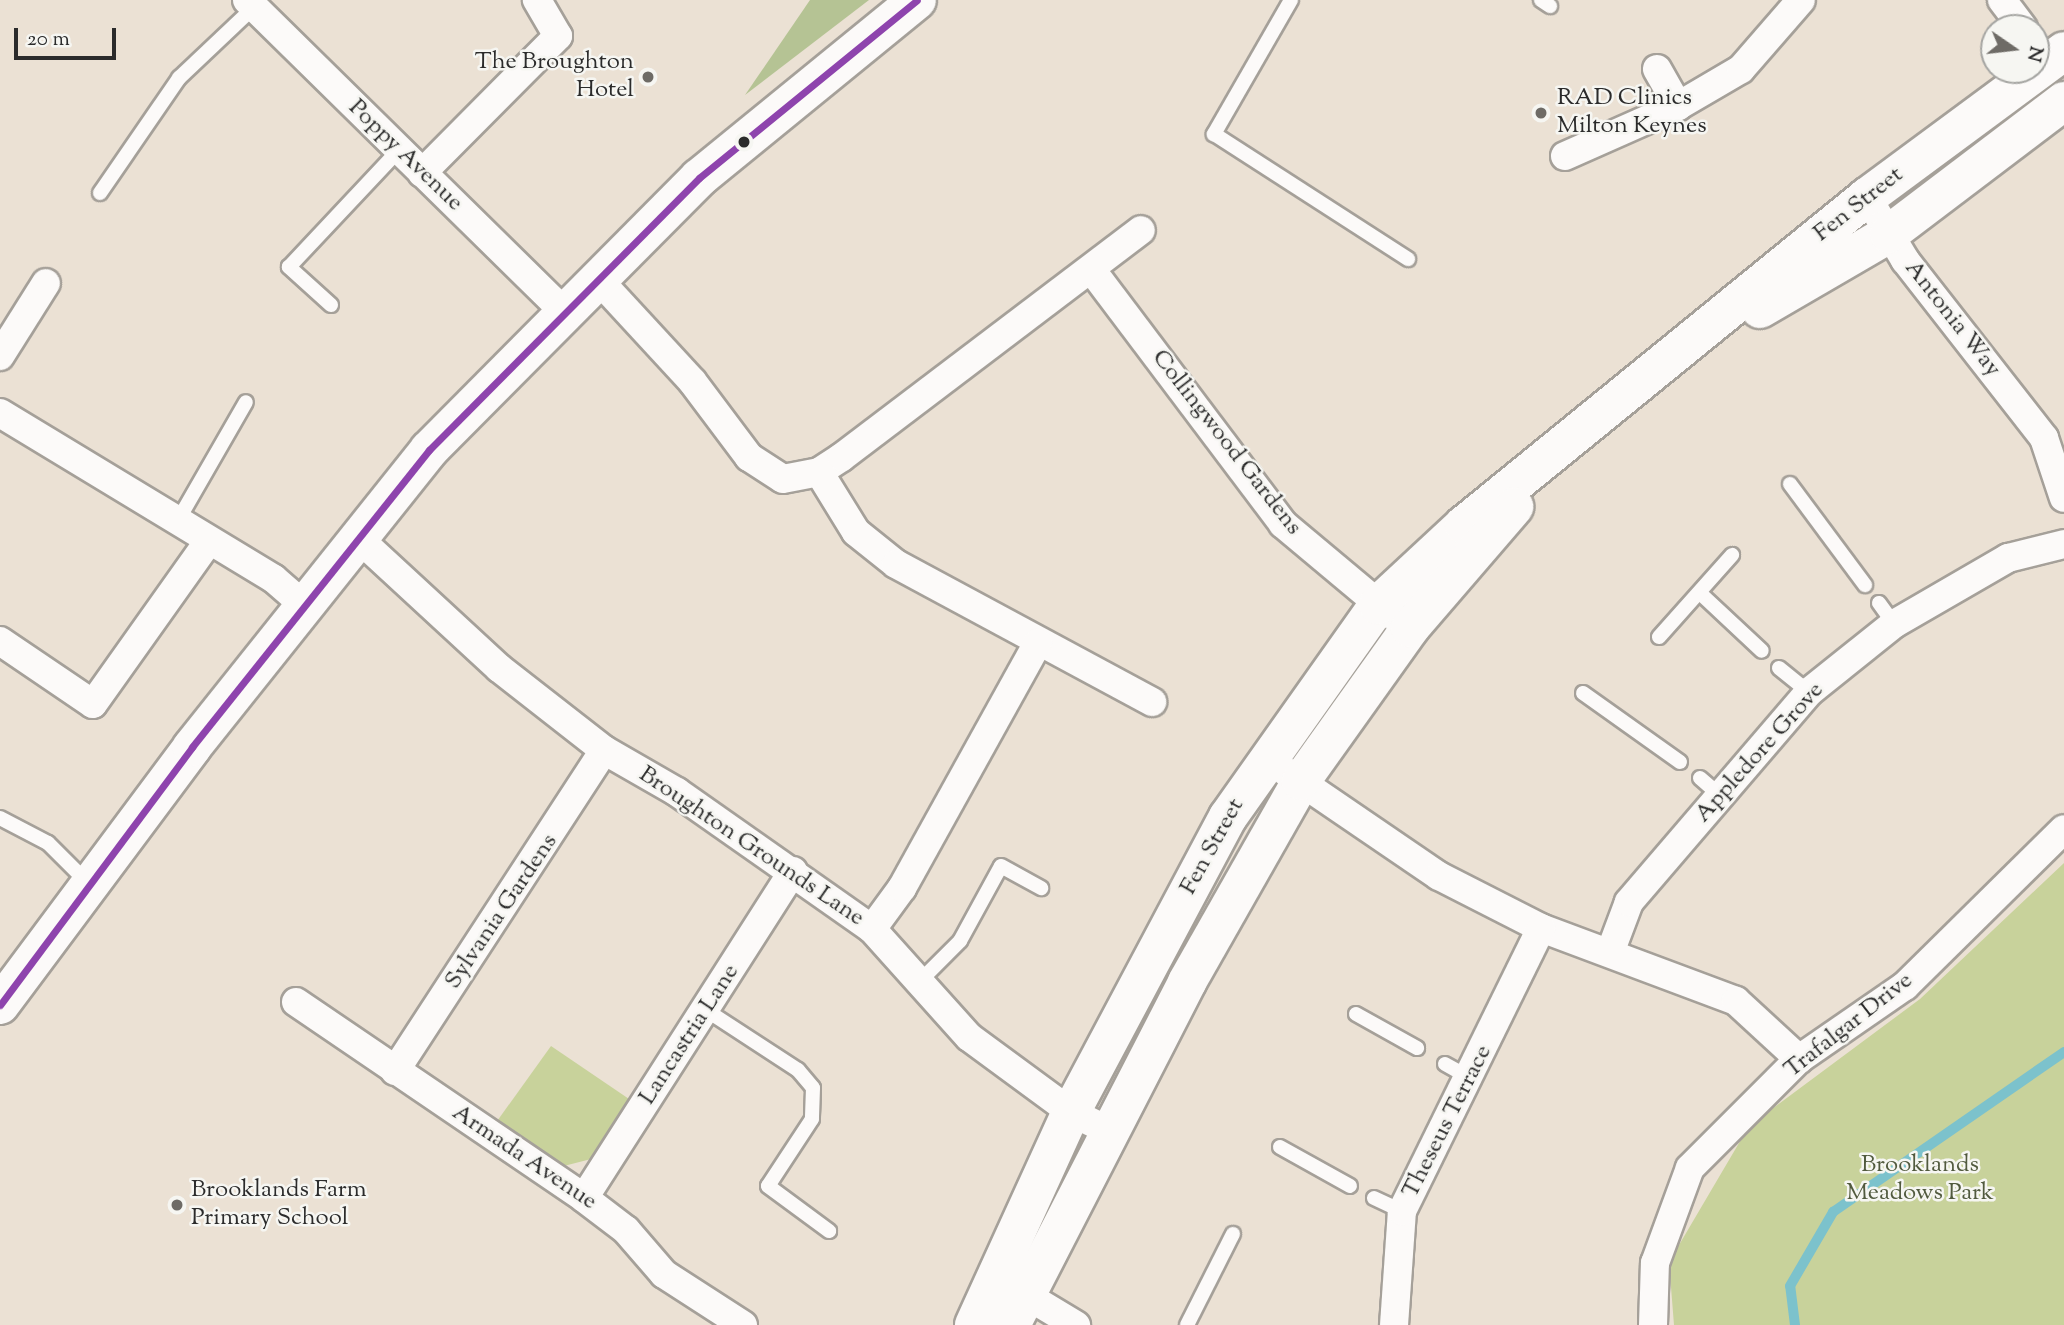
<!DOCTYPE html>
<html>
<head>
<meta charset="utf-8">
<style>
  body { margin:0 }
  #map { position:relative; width:2064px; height:1325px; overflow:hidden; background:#ebe1d4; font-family:"Sorts Mill Goudy",serif }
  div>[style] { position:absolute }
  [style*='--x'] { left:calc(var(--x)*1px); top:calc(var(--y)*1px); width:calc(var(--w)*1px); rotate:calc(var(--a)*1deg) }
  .green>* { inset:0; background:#c8d29b }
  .forest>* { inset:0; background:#b5c394 }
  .stream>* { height:10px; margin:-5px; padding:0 5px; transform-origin:5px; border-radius:5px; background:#7cc2cc }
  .roads { filter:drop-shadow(2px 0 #a5a099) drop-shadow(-2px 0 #a5a099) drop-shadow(0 2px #a5a099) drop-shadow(0 -2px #a5a099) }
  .lane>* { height:14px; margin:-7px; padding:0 7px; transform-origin:7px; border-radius:7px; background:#fcfaf9 }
  .street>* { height:28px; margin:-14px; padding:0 14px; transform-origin:14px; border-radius:14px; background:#fcfaf9 }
  .secondary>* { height:38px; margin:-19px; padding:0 19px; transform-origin:19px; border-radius:19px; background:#fcfaf9 }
  .bus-1>* { height:7px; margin:-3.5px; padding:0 3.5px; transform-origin:3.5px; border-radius:3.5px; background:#8e44ad }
  .dots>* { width:19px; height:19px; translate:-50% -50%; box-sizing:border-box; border:4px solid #f6f6f2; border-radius:50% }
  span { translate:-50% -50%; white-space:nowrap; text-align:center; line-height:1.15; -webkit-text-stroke:5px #f6f6f2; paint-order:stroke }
  .poi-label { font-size:24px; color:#2b2b2b }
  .right { translate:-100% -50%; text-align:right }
  .left { translate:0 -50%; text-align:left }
  .street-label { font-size:24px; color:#2b2b2b }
  .park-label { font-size:24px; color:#515a3e }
  .north { position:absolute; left:1980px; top:14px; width:70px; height:70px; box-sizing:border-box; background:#f6f6f2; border:2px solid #a5a5a2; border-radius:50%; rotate:104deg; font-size:19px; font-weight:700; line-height:28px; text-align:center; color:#2b2b2b }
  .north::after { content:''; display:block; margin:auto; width:24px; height:32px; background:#6e6b66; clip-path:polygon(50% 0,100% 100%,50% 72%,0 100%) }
  .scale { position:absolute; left:14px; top:28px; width:102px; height:32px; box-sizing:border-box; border:4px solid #2b2b2b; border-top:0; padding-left:9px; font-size:21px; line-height:24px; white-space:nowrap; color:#2b2b2b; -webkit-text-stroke:5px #f6f6f2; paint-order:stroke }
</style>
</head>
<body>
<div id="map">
  <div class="green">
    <div style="clip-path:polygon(2064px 863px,2064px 1325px,1674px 1325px,1669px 1262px,1749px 1126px,1920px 999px)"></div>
    <div style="clip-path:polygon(551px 1046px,632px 1101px,595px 1158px,556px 1168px,495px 1124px)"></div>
  </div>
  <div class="forest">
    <div style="clip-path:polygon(810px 0,869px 0,745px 95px)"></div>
  </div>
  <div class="stream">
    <div style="--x:1795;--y:1325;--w:39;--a:-97"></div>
    <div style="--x:1790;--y:1286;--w:86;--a:-59.8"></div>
    <div style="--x:1833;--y:1212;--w:281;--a:-34.7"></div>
  </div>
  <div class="roads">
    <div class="lane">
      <div style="--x:1291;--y:0;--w:155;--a:119.9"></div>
      <div style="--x:1214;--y:134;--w:231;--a:32.8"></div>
      <div style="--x:1541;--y:0;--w:11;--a:34"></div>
      <div style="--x:100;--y:193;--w:140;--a:-55.5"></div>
      <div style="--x:179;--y:78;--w:103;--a:-43.4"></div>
      <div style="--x:331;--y:305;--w:57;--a:-137.9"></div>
      <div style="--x:289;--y:267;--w:159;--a:-46.8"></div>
      <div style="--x:1790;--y:484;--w:126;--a:53.4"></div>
      <div style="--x:177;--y:522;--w:138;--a:-60.1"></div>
      <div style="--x:1701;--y:594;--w:83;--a:43.1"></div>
      <div style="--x:1879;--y:603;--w:26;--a:54"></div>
      <div style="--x:1659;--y:637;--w:110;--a:-48.3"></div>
      <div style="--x:1779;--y:668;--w:38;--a:39"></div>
      <div style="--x:1583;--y:693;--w:119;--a:35.4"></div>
      <div style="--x:1700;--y:778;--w:28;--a:41"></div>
      <div style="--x:0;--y:818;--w:54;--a:27.5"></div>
      <div style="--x:48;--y:843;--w:57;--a:45"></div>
      <div style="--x:921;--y:980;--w:55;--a:-45"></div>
      <div style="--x:960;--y:941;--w:85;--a:-61.3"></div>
      <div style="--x:1001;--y:866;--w:46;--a:28.8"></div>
      <div style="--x:706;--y:1010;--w:110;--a:33.1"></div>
      <div style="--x:798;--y:1070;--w:23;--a:50"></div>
      <div style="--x:813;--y:1088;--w:31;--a:92"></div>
      <div style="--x:812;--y:1119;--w:80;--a:123.3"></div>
      <div style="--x:768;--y:1186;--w:76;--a:36.4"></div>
      <div style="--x:1356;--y:1014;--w:70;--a:29.1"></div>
      <div style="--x:1445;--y:1064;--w:29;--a:29"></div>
      <div style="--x:1280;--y:1147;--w:80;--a:29.1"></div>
      <div style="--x:1374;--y:1198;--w:31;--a:25"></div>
      <div style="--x:1187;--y:1325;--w:102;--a:-63.2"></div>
    </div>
    <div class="street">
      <div style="--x:247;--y:0;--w:444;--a:44.5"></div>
      <div style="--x:2002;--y:0;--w:35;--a:53"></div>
      <div style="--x:1657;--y:69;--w:43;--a:60.4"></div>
      <div style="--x:1565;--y:156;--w:124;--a:-23.9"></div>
      <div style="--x:1678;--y:106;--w:73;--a:-30.4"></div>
      <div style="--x:1741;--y:69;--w:91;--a:-49"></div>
      <div style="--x:422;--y:173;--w:193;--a:-45.2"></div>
      <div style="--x:558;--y:36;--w:42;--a:-120.3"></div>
      <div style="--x:1867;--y:197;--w:74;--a:58.9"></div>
      <div style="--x:1905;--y:260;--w:226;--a:52"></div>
      <div style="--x:2044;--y:438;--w:63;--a:71.6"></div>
      <div style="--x:1091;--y:269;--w:319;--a:53"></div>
      <div style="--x:1283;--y:524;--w:143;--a:39.9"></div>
      <div style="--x:597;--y:278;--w:140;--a:47.3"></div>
      <div style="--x:692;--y:381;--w:95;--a:53.1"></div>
      <div style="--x:749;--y:457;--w:40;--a:32.9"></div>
      <div style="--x:783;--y:479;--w:37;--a:-11"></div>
      <div style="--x:819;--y:472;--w:27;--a:-33"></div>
      <div style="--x:842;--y:457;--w:375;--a:-37.2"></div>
      <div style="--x:0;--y:356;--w:86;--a:-57.8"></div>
      <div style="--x:0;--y:413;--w:320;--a:31.2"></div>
      <div style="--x:274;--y:579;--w:40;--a:41"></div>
      <div style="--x:819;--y:472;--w:70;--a:58.3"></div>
      <div style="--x:856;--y:532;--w:51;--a:38.7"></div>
      <div style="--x:896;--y:564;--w:291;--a:28.3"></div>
      <div style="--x:356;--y:536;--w:195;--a:42.7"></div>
      <div style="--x:499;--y:668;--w:133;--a:38"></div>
      <div style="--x:604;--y:750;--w:84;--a:29.9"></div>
      <div style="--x:677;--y:792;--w:238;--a:35.1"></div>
      <div style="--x:872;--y:929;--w:145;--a:48.1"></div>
      <div style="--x:969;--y:1037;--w:127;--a:36.3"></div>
      <div style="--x:1071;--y:1112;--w:42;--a:26.6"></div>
      <div style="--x:0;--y:641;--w:112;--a:34.1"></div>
      <div style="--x:93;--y:704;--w:200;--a:-54.6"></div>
      <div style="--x:1285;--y:771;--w:186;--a:34.3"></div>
      <div style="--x:1439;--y:876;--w:114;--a:27"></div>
      <div style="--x:1541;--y:928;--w:208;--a:20.5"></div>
      <div style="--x:1736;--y:1001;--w:86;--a:42.6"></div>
      <div style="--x:872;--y:929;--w:51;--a:-53.8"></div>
      <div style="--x:902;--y:888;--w:280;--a:-61"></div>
      <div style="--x:1611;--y:950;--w:51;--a:-69.4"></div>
      <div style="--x:1629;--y:902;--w:277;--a:-49.4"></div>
      <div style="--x:1809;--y:692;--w:109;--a:-38.7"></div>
      <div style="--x:1894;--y:624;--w:132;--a:-30.1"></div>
      <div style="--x:2008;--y:558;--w:58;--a:-14"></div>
      <div style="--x:296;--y:1002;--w:348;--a:34.2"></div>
      <div style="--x:584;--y:1198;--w:53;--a:37.3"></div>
      <div style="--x:626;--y:1230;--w:58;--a:49.2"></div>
      <div style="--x:664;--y:1274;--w:94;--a:32.8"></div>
      <div style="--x:395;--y:1071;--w:383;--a:-56.9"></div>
      <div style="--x:584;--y:1198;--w:388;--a:-57.4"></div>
      <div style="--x:1011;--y:1286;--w:76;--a:31"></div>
      <div style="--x:1394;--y:1325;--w:114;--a:-86"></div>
      <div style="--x:1402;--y:1211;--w:315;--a:-63.8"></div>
      <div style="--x:1653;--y:1325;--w:62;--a:-88.2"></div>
      <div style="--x:1655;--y:1263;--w:101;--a:-69.8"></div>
      <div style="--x:1690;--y:1168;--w:154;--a:-45"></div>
      <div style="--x:1799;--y:1059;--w:129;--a:-34.6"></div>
      <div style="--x:1905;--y:986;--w:223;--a:-44.6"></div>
    </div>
    <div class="secondary">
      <div style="--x:1760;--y:309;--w:149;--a:-30.2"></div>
      <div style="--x:1889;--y:234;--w:220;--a:-37.2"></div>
      <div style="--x:0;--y:1005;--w:322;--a:-53.3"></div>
      <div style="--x:192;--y:747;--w:380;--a:-51.4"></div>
      <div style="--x:429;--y:450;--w:383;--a:-45.2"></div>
      <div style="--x:699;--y:178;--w:281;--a:-39.2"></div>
      <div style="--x:974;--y:1325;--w:234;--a:-65.5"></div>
      <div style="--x:1071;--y:1112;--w:334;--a:-62"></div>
      <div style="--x:1228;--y:817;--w:260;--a:-54.7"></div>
      <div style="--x:1378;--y:605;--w:117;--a:-42.9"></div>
      <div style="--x:1464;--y:525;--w:520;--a:-39.14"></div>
      <div style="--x:1867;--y:197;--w:245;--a:-36.5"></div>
      <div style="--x:1011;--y:1325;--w:386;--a:-62.8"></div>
      <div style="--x:1187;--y:982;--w:231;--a:-60.4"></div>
      <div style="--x:1301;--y:781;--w:188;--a:-54.5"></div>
      <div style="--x:1410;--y:628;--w:160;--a:-49.3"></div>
    </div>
  </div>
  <div class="bus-1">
    <div style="--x:0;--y:1005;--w:322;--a:-53.3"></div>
    <div style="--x:192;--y:747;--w:380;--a:-51.4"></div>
    <div style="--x:429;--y:450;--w:383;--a:-45.2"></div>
    <div style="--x:699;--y:178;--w:281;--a:-39.2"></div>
  </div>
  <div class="dots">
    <div style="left:648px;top:77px;background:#6e6b66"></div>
    <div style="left:1541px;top:113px;background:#6e6b66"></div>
    <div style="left:744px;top:142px;background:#2b2b2b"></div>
    <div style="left:177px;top:1205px;background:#6e6b66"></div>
  </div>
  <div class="poi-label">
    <span class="right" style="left:634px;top:77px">The Broughton<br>Hotel</span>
    <span class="left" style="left:1557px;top:113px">RAD Clinics<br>Milton Keynes</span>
    <span class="left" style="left:191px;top:1205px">Brooklands Farm<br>Primary School</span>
  </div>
  <div class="street-label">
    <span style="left:405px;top:156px;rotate:44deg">Poppy Avenue</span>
    <span style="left:1859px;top:205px;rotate:-38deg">Fen Street</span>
    <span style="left:1952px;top:319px;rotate:52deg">Antonia Way</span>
    <span style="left:1226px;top:443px;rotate:52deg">Collingwood Gardens</span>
    <span style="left:1760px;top:753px;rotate:-48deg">Appledore Grove</span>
    <span style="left:751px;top:847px;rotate:34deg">Broughton Grounds Lane</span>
    <span style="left:1213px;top:847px;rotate:-61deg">Fen Street</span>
    <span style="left:502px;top:912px;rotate:-56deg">Sylvania Gardens</span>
    <span style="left:1849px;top:1026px;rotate:-38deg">Trafalgar Drive</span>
    <span style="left:690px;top:1035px;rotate:-57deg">Lancastria Lane</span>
    <span style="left:1448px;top:1122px;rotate:-63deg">Theseus Terrace</span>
    <span style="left:524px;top:1158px;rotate:34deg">Armada Avenue</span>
  </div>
  <div class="park-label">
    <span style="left:1920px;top:1180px">Brooklands<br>Meadows Park</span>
  </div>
  <div class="north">N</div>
  <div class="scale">20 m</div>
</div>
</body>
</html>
